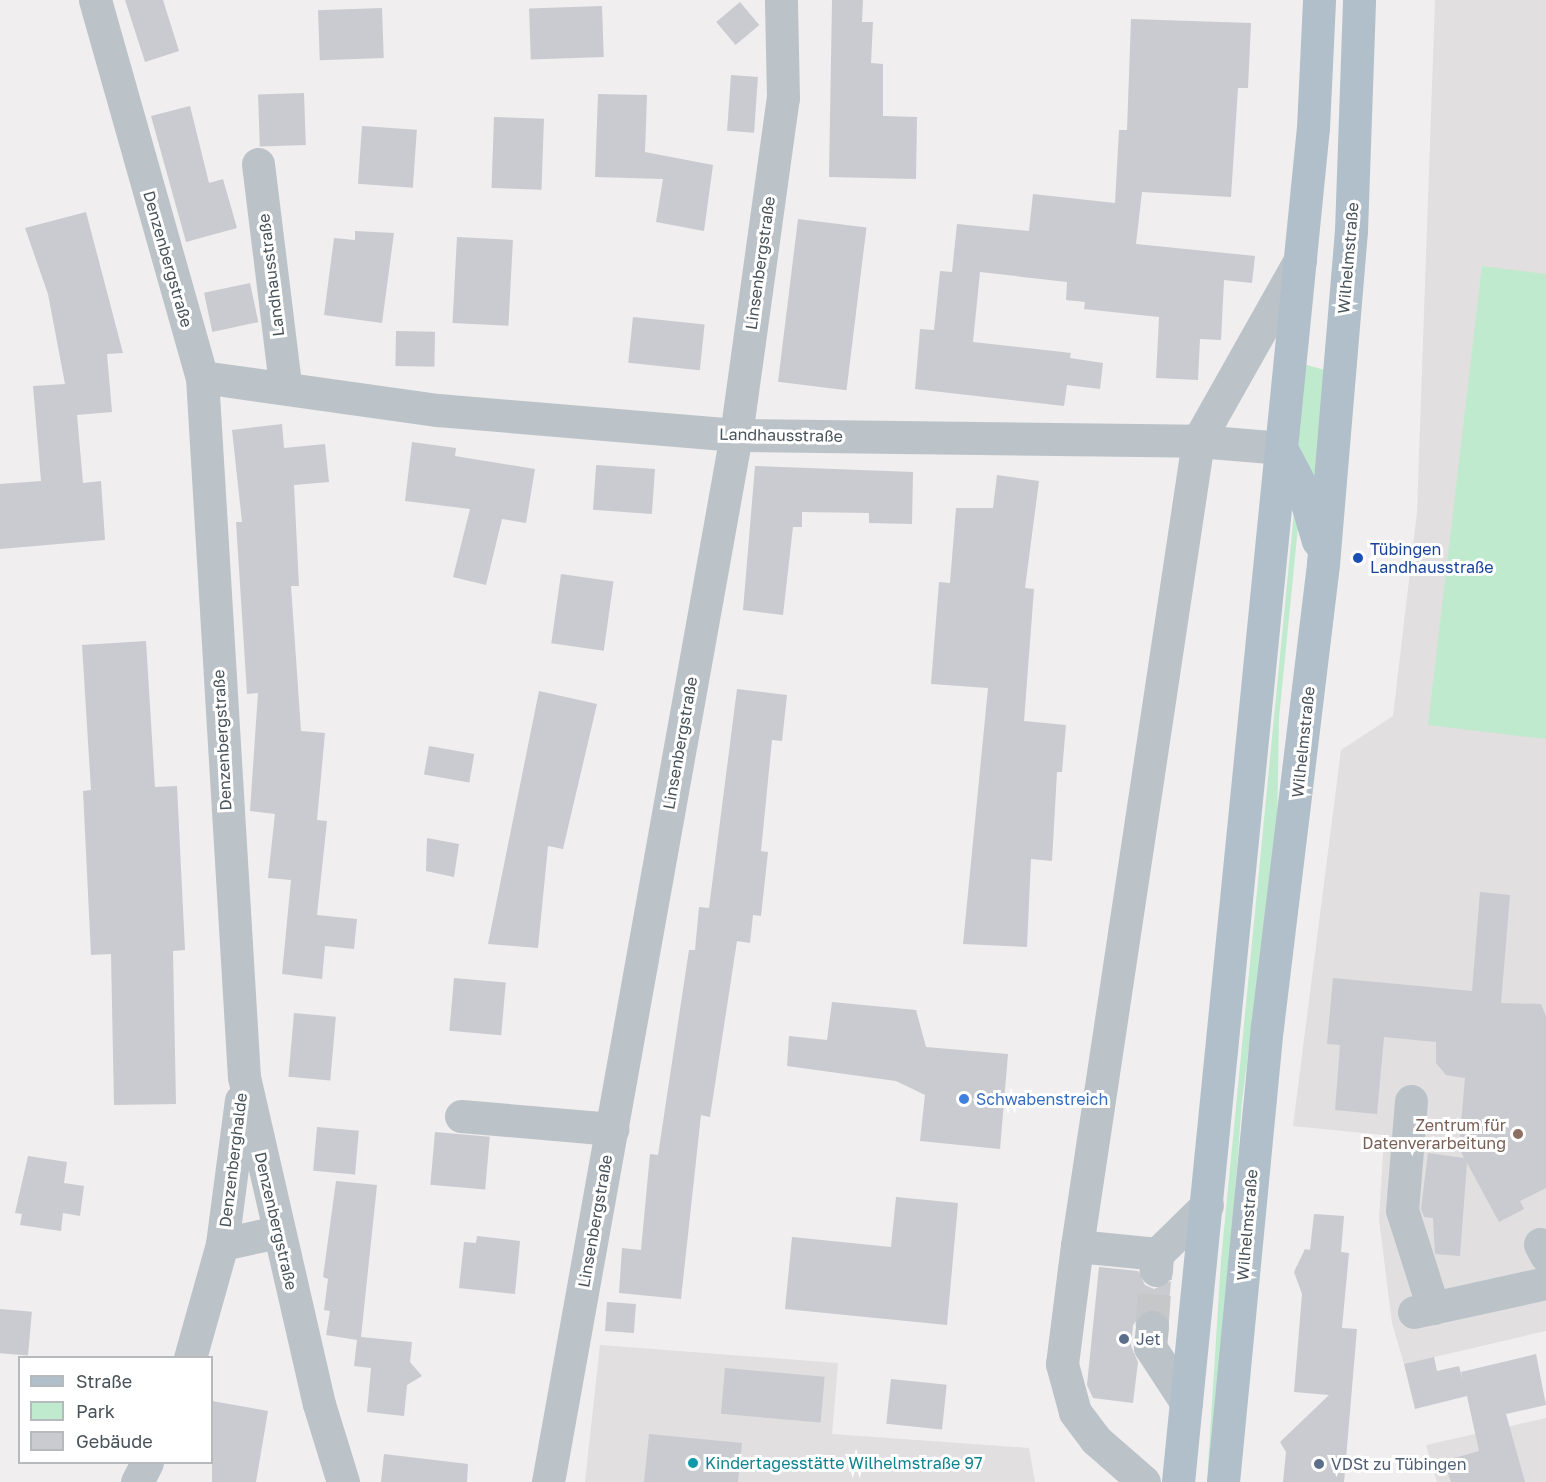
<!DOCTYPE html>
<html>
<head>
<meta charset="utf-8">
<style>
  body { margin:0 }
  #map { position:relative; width:1546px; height:1482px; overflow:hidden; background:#f0eeee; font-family:"Golos Text",sans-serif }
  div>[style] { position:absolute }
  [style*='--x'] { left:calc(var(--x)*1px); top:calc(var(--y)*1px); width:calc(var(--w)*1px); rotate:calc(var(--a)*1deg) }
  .education>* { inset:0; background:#e1dfdf }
  .green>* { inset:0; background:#c0eace }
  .building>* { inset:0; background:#c9cbd0; transform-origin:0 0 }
  .minor-tunnel>* { height:33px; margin-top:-16.5px; transform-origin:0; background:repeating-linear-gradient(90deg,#c6c7c9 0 33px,transparent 0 49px) }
  .minor>* { height:33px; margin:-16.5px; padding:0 16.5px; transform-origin:16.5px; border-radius:16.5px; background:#bbc3c9 }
  .major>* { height:33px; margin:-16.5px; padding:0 16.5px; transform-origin:16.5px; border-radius:16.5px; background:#b0bfca }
  .dots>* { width:16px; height:16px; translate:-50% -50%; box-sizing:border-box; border:3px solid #fff; border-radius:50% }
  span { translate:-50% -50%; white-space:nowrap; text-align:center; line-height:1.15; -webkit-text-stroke:6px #fff; paint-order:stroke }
  .street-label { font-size:16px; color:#485259 }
  .transit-label { font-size:16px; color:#164399 }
  .left { translate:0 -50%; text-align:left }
  .shop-label { font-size:16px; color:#366cbe }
  .education-label { font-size:16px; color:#785e54 }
  .right { translate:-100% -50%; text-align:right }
  .service-label { font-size:16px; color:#4e5e75 }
  .culture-label { font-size:16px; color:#0d838f }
  .legend { position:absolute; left:18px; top:1356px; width:195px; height:108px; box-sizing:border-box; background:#fff; border:2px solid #b6babd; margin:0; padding:8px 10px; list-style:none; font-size:18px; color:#485259 }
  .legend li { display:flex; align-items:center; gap:12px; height:30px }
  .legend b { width:30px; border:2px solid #b6babd }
</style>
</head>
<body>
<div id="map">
  <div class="education">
    <div style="clip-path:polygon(1435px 0,1546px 0,1546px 1331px,1404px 1364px,1392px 1323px,1379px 1220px,1384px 1135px,1293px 1126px,1341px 750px,1393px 716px,1417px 512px)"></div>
    <div style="clip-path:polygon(600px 1345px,838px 1363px,832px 1434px,1029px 1448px,1035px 1482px,585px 1482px)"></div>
    <div style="clip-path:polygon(1546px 1418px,1546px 1482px,1437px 1482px,1426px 1445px)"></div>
  </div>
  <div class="green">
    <div style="clip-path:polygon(1482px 266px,1546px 274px,1546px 739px,1428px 725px)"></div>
    <div style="clip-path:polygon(1303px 364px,1325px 370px,1314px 489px,1295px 458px)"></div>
    <div style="clip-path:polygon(1294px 512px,1298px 527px,1279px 718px,1277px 833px,1242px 1101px,1213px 1482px,1207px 1482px,1221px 1260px)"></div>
  </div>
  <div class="building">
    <div style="clip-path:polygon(125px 0,163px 0,179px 51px,145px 62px)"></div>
    <div style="clip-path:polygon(832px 0,863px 0,862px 22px,873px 22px,871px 63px,883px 64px,883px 116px,917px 117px,916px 179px,829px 177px)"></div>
    <div style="left:740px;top:2px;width:30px;height:31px;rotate:50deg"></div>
    <div style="left:602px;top:6px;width:51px;height:73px;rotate:88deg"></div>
    <div style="left:382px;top:8px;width:50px;height:64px;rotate:88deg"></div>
    <div style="clip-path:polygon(1131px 19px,1251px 23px,1248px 88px,1238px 88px,1231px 197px,1142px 192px,1136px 244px,1255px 256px,1252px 283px,1224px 280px,1221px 340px,1200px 339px,1198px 380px,1156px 378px,1159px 317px,1084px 309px,1085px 302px,1066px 300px,1067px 282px,980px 272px,973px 342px,1071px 353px,1070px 358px,1103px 363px,1100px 389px,1067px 385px,1064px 406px,915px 389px,920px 329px,934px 330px,940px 271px,952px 272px,957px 224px,1029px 231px,1033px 194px,1115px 203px,1119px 130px,1127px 130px)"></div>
    <div style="left:731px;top:75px;width:27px;height:56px;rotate:4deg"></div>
    <div style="left:304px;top:93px;width:52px;height:46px;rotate:88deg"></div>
    <div style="clip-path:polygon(598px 94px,647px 95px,645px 152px,713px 165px,704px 231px,656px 222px,663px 179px,595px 177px)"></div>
    <div style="clip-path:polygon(190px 106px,209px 183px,223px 179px,237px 228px,186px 242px,151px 116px)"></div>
    <div style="left:494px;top:117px;width:50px;height:71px;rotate:2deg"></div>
    <div style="left:362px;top:126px;width:55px;height:58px;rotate:4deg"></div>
    <div style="clip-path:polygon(86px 212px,123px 353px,107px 354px,112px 412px,77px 415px,83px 483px,101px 481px,105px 540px,0 549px,0 484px,41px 481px,33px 386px,65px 384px,48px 294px,25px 228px)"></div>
    <div style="left:798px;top:219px;width:69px;height:164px;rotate:7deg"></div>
    <div style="clip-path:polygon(355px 231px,394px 233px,382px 323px,324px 315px,334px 238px,355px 240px)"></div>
    <div style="left:457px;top:237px;width:56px;height:86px;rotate:3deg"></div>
    <div style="left:250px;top:283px;width:40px;height:47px;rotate:78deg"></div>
    <div style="left:633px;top:317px;width:72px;height:46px;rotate:6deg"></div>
    <div style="left:396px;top:331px;width:39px;height:35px;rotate:1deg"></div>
    <div style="clip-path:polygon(282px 424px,284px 448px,325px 444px,329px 482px,294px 485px,299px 586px,291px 586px,301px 731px,325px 733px,317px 820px,327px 821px,317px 915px,357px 919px,354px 949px,325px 946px,322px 979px,282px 974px,291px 880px,268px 878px,275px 814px,250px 811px,258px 693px,247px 694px,236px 522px,242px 522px,232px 430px)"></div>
    <div style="clip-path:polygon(412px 442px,456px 448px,455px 456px,535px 469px,526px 523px,502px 519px,486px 585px,453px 577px,470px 509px,405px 501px)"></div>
    <div style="clip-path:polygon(755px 466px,913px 472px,912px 524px,869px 523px,869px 513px,802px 512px,802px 527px,793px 527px,783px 615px,743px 610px)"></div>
    <div style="left:655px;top:469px;width:45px;height:59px;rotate:94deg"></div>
    <div style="clip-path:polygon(997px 475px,1039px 481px,1025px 588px,1034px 589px,1024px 721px,1066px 725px,1062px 772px,1057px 772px,1052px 861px,1031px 859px,1027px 947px,963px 944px,988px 688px,931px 684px,939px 582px,950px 583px,956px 508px,993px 508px)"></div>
    <div style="left:561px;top:574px;width:53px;height:70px;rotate:8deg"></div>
    <div style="clip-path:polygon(146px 641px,155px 787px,177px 786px,185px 950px,173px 951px,176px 1104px,114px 1105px,111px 954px,91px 955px,83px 791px,91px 790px,82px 645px)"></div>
    <div style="clip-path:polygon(737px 689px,787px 695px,782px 741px,772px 740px,761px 851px,768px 852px,761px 916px,753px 915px,750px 943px,737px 941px,710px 1117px,701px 1115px,681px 1299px,619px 1293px,622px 1248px,641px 1250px,650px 1154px,658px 1155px,689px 950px,695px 950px,699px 907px,709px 908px)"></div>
    <div style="clip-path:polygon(539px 691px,597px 704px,563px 849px,548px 846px,538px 948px,488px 944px)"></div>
    <div style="left:429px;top:746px;width:46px;height:29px;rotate:10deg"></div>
    <div style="clip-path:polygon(427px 838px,459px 844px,454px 877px,426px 871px)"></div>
    <div style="clip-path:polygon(1480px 892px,1510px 895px,1501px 1003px,1541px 1004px,1546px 1016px,1546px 1188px,1520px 1201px,1524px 1209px,1499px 1222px,1467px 1163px,1460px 1256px,1435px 1254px,1433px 1218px,1424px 1217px,1421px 1209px,1428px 1153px,1464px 1158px,1459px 1147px,1465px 1078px,1446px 1075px,1436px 1063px,1436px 1042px,1384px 1037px,1377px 1114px,1335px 1110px,1340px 1045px,1327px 1044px,1333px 978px,1472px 991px)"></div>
    <div style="left:454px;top:978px;width:52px;height:53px;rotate:5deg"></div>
    <div style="clip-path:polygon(832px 1002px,916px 1010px,926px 1047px,1008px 1054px,1000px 1149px,920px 1141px,925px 1095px,896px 1081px,787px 1066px,789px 1036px,827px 1040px)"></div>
    <div style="left:294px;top:1013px;width:42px;height:64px;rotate:5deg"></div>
    <div style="left:317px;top:1127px;width:42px;height:44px;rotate:5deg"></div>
    <div style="left:435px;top:1132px;width:55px;height:53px;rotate:5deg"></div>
    <div style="clip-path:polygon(28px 1156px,67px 1162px,64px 1183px,84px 1186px,80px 1216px,63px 1213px,61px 1231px,20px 1225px,22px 1214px,15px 1213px)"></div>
    <div style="clip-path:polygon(336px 1181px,377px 1185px,361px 1337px,412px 1342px,410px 1362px,422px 1376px,407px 1385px,404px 1416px,367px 1412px,371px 1368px,354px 1366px,357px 1340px,326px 1335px,330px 1311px,324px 1310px,328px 1279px,323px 1277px)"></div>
    <div style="clip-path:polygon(896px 1197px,958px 1203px,947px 1325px,785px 1309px,792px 1237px,891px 1247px)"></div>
    <div style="clip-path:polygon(1314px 1214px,1344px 1216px,1341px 1252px,1349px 1253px,1342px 1328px,1357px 1329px,1344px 1482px,1283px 1482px,1286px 1452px,1280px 1442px,1329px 1395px,1294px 1392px,1302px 1294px,1294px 1272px,1305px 1249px,1310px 1250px)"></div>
    <div style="clip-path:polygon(477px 1236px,520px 1241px,515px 1294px,459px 1288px,464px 1242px,476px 1243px)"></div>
    <div style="clip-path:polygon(1099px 1267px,1138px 1271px,1145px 1285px,1154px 1289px,1171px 1281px,1168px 1317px,1154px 1308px,1145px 1310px,1133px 1325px,1131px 1346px,1138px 1362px,1133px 1403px,1093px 1398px,1087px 1385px)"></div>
    <div style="left:607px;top:1302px;width:29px;height:29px;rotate:4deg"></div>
    <div style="left:0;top:1309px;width:32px;height:44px;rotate:5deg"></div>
    <div style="clip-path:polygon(1536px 1354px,1546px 1405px,1506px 1414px,1525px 1482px,1451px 1482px,1444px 1461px,1479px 1451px,1467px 1396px,1415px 1409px,1404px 1364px,1434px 1357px,1437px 1371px,1459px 1366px,1463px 1381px,1461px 1372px)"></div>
    <div style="left:725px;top:1368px;width:100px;height:46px;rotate:5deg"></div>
    <div style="left:891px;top:1379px;width:56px;height:45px;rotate:6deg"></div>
    <div style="clip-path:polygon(212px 1401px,268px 1411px,256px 1482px,212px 1482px)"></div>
    <div style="clip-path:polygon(649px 1434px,742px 1443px,738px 1482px,644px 1482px)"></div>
    <div style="clip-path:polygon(384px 1454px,468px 1464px,467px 1482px,381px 1482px)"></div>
  </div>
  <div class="minor-tunnel">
    <div style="--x:1152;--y:1327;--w:57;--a:-86"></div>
  </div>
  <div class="minor">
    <div style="--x:95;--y:0;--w:392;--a:74.2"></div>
    <div style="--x:202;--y:377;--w:701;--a:86.57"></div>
    <div style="--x:244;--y:1077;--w:335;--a:77.1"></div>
    <div style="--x:319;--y:1404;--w:82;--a:72.9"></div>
    <div style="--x:258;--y:164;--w:223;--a:83"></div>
    <div style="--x:202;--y:377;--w:238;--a:8"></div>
    <div style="--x:438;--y:410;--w:299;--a:4.8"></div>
    <div style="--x:736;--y:435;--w:462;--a:0.7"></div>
    <div style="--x:1198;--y:441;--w:83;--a:4.8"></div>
    <div style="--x:1411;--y:1101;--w:109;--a:94.7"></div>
    <div style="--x:1402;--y:1210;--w:103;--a:72.4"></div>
    <div style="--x:461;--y:1116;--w:152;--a:4.9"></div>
    <div style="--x:222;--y:1244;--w:57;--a:-12.1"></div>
    <div style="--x:1540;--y:1244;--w:13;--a:63"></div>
    <div style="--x:1077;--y:1246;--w:80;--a:5.7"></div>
    <div style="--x:1156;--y:1270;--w:16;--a:-86"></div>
    <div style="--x:1157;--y:1254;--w:70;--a:-44.4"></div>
    <div style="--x:1414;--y:1312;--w:135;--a:-12.4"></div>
    <div style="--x:1152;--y:1327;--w:20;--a:96"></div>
    <div style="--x:1150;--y:1347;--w:66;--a:56.8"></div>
    <div style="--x:190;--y:1358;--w:118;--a:-74.3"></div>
    <div style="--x:222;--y:1244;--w:145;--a:-82.5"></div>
    <div style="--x:137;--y:1482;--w:22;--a:-63"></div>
    <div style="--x:548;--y:1482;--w:1064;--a:-79.82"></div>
    <div style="--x:736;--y:435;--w:340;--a:-82.1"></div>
    <div style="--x:783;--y:98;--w:98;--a:-91.2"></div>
    <div style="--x:1144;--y:1482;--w:64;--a:-138.8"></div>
    <div style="--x:1096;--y:1440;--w:35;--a:-127"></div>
    <div style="--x:1075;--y:1412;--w:50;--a:-105.2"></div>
    <div style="--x:1062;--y:1364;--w:119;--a:-82.8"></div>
    <div style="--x:1077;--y:1246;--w:814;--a:-81.45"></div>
    <div style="--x:1198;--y:441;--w:208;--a:-60.6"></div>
  </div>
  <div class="major">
    <div style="--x:1281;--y:448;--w:47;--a:62.4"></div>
    <div style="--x:1303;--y:490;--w:53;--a:73.6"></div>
    <div style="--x:1178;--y:1482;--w:1361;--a:-84.31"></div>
    <div style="--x:1313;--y:128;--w:128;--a:-87.3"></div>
    <div style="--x:1223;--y:1482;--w:457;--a:-84.5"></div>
    <div style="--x:1267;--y:1027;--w:466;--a:-83.1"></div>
    <div style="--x:1323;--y:564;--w:334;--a:-85.2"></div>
    <div style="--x:1351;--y:231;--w:231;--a:-88"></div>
  </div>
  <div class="dots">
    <div style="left:1358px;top:558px;background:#1a4fb4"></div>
    <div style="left:964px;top:1099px;background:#3f7fe0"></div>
    <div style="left:1518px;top:1134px;background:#8d6e63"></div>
    <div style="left:1124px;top:1339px;background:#5c6f8a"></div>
    <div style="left:693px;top:1463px;background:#0f9aa8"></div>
    <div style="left:1319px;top:1464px;background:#5c6f8a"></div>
  </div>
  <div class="street-label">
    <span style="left:1348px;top:258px;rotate:-85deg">Wilhelmstraße</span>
    <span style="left:168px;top:259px;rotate:74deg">Denzenbergstraße</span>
    <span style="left:760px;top:263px;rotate:-82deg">Linsenbergstraße</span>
    <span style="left:271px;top:275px;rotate:-97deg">Landhausstraße</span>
    <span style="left:781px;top:435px;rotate:1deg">Landhausstraße</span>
    <span style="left:222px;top:740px;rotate:-93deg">Denzenbergstraße</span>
    <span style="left:1303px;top:742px;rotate:-84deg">Wilhelmstraße</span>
    <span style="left:680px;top:743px;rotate:-80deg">Linsenbergstraße</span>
    <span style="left:233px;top:1160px;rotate:-83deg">Denzenberghalde</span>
    <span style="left:276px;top:1221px;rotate:77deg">Denzenbergstraße</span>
    <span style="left:595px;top:1221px;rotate:-80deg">Linsenbergstraße</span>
    <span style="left:1247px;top:1225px;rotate:-85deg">Wilhelmstraße</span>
  </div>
  <div class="transit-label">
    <span class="left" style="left:1370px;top:558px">Tübingen<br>Landhausstraße</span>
  </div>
  <div class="shop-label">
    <span class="left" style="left:976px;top:1099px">Schwabenstreich</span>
  </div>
  <div class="education-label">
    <span class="right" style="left:1506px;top:1134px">Zentrum für<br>Datenverarbeitung</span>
  </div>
  <div class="service-label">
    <span class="left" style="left:1136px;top:1339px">Jet</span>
    <span class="left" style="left:1331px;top:1464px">VDSt zu Tübingen</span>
  </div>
  <div class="culture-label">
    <span class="left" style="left:705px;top:1463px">Kindertagesstätte Wilhelmstraße 97</span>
  </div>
  <ul class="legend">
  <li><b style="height:8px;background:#b0bfca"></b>Straße</li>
  <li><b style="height:16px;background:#c0eace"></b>Park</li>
  <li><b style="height:16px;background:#c9cbd0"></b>Gebäude</li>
  </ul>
</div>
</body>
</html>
